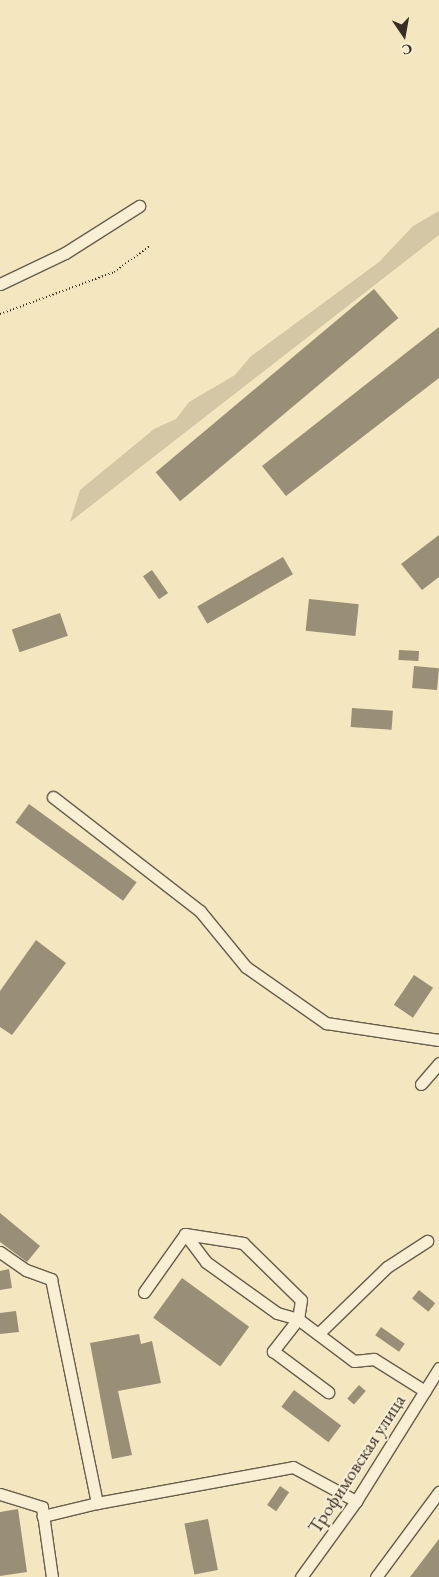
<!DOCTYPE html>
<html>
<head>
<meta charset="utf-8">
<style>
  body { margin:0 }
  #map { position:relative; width:439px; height:1577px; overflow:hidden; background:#f4e7bf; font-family:"EB Garamond",serif }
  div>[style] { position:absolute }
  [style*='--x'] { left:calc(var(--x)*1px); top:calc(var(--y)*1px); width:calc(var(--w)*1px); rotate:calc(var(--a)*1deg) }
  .green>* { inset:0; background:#d4c7a5 }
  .building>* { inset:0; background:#998e76; transform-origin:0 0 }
  .path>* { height:2px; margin-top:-1px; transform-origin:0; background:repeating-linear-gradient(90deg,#372d26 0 1px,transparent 0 3.5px) }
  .roads { filter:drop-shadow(1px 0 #665c4c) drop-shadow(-1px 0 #665c4c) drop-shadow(0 1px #665c4c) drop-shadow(0 -1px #665c4c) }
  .minor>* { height:11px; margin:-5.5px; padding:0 5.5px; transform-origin:5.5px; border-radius:5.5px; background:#f8efd5 }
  span { translate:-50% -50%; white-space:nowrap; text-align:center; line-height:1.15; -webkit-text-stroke:4px #f8efd5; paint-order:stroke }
  .street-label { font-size:19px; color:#372d26 }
  .north { position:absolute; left:379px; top:10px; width:50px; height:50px; -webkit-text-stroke:4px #f8efd5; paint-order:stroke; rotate:168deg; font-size:14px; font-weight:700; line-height:20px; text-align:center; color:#372d26 }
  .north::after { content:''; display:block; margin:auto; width:18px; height:22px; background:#372d26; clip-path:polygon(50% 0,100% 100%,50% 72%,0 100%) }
</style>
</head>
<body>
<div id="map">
  <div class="green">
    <div style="clip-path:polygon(439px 211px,439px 235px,70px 522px,80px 490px,154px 429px,176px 419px,189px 402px,235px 375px,250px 357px,379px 262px,413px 226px)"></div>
  </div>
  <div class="building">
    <div style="left:374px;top:289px;width:38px;height:285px;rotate:50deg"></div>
    <div style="clip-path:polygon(439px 327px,439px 378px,286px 496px,262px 466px)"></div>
    <div style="clip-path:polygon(439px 535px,439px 577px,422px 590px,401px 564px)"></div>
    <div style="left:283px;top:557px;width:20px;height:99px;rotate:60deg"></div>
    <div style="left:152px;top:570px;width:28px;height:11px;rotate:55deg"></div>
    <div style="left:309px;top:599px;width:50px;height:32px;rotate:6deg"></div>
    <div style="left:60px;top:613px;width:24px;height:51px;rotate:71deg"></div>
    <div style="left:399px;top:650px;width:20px;height:10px;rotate:3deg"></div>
    <div style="left:414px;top:666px;width:25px;height:22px;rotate:5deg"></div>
    <div style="left:352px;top:708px;width:41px;height:19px;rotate:4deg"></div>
    <div style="left:29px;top:804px;width:133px;height:23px;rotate:36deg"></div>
    <div style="clip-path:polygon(36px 940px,66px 963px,12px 1035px,0 1027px,0 991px)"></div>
    <div style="left:414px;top:975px;width:23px;height:36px;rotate:34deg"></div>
    <div style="clip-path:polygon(0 1213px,40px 1246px,27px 1262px,0 1242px)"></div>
    <div style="clip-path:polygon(9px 1269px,12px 1288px,0 1290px,0 1271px)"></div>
    <div style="left:182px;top:1278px;width:83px;height:49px;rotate:36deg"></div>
    <div style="left:419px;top:1290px;width:21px;height:11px;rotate:39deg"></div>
    <div style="clip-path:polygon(16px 1311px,19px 1332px,0 1334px,0 1313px)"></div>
    <div style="left:381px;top:1327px;width:29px;height:10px;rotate:35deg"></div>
    <div style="clip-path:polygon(139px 1334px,141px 1344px,152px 1341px,161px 1383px,118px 1391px,132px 1455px,112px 1459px,90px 1343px)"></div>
    <div style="left:359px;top:1385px;width:9px;height:18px;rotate:41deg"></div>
    <div style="left:294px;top:1390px;width:59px;height:21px;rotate:37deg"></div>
    <div style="left:280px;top:1486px;width:11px;height:23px;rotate:34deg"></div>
    <div style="clip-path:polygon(18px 1509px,27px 1572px,0 1576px,0 1512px)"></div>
    <div style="left:208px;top:1519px;width:52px;height:24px;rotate:79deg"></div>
    <div style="clip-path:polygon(439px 1539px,439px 1577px,410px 1577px)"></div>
  </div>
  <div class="path">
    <div style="--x:0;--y:314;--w:121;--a:-20.2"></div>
    <div style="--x:114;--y:272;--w:44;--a:-35.8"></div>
  </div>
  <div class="roads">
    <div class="minor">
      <div style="--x:0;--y:284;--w:72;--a:-25.5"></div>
      <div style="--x:65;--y:253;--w:88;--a:-32.4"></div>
      <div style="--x:53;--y:797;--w:186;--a:37.8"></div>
      <div style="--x:200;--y:911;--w:72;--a:50.6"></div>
      <div style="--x:246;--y:967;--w:98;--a:35"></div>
      <div style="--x:326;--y:1023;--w:114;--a:8.6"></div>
      <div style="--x:421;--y:1084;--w:28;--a:-49"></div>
      <div style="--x:185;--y:1234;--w:35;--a:53"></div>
      <div style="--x:206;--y:1262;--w:87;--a:35.7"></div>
      <div style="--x:277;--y:1313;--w:22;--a:16"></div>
      <div style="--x:298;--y:1319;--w:70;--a:36.9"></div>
      <div style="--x:354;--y:1361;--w:20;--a:-6"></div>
      <div style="--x:374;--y:1359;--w:60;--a:32.1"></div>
      <div style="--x:0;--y:1252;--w:32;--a:35"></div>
      <div style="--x:26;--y:1270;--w:27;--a:20"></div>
      <div style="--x:51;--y:1279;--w:229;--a:78.4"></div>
      <div style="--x:97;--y:1503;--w:56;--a:166.5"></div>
      <div style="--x:144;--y:1292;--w:71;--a:-54.7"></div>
      <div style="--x:185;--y:1234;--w:59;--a:8.8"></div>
      <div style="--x:243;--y:1243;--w:81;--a:44.5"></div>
      <div style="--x:301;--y:1300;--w:19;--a:99"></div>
      <div style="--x:298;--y:1319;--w:41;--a:128"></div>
      <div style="--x:273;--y:1351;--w:69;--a:36.7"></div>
      <div style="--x:318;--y:1334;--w:96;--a:-44.2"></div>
      <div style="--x:387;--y:1267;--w:48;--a:-33"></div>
      <div style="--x:0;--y:1494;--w:44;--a:17.2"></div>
      <div style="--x:42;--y:1507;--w:71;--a:81.9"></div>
      <div style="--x:97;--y:1503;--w:199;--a:-10.4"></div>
      <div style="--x:293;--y:1467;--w:72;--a:28.4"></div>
      <div style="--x:301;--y:1577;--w:94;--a:-54.1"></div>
      <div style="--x:356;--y:1501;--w:157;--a:-58"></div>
      <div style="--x:376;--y:1577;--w:106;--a:-53.5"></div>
    </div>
  </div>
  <div class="street-label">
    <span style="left:357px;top:1464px;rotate:-57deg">Трофимовская улица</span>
  </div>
  <div class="north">С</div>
</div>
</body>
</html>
